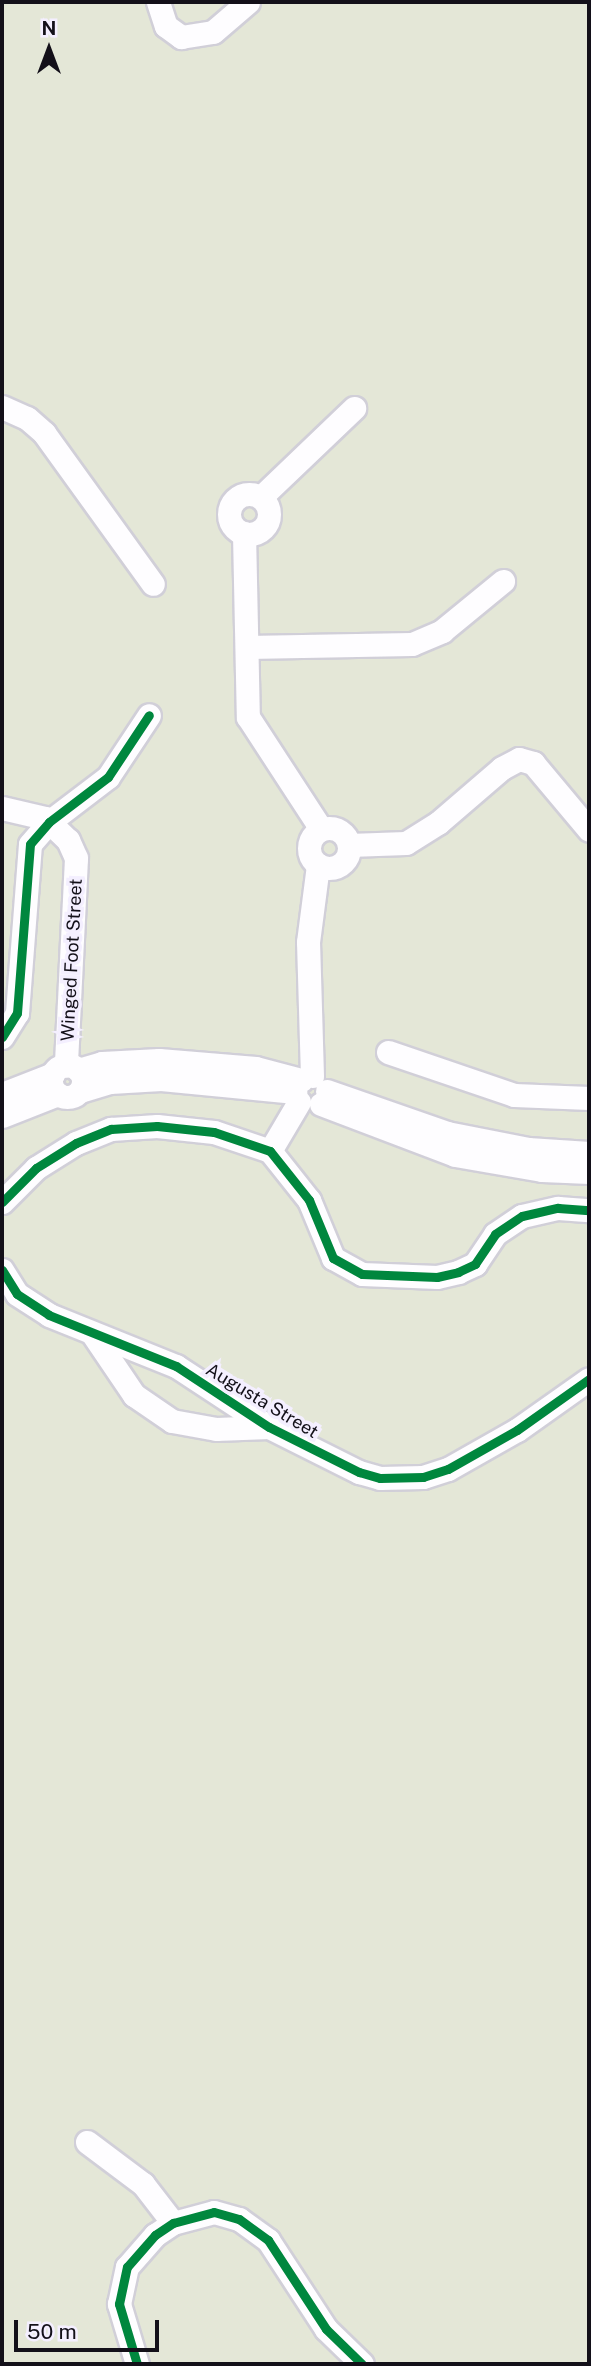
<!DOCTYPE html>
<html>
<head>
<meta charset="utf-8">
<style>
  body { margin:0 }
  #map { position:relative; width:591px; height:2366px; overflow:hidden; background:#f5f2fc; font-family:"Public Sans",sans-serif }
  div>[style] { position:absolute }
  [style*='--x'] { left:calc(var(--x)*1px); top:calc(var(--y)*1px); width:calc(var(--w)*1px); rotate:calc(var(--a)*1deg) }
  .green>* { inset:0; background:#e4e7d7; transform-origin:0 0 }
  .roads { filter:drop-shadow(2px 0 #d1cfd8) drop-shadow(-2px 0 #d1cfd8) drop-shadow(0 2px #d1cfd8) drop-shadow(0 -2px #d1cfd8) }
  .street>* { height:23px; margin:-11.5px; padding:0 11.5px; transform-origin:11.5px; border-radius:11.5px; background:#fefdff }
  .street>.ring { margin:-11.5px; padding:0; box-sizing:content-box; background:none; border:23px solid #fefdff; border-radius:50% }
  .cycleway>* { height:9px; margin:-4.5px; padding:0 4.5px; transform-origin:4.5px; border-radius:4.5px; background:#00873e }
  span { translate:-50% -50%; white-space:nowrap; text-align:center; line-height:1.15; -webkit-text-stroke:7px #f4efff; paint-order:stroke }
  .street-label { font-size:18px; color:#131019 }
  .frame { position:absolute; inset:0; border:4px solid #131019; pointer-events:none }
  .north { position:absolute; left:14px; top:14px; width:70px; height:70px; -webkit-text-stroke:5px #f4efff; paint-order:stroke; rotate:0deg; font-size:19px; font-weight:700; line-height:28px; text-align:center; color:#131019 }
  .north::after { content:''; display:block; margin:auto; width:24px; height:32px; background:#131019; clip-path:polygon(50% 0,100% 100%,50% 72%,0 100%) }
  .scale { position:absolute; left:14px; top:2320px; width:145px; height:32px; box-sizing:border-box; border:4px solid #131019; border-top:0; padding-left:9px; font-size:21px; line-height:24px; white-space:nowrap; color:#131019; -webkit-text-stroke:5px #f4efff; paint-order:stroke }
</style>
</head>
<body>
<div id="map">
  <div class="green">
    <div style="left:2px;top:2px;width:587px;height:2362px"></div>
  </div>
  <div class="roads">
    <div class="street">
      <div style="--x:158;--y:2;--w:25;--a:72"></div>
      <div style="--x:166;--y:26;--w:19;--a:36"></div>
      <div style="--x:181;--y:37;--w:32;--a:-9"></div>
      <div style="--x:213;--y:32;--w:46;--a:-40.6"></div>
      <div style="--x:2;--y:407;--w:27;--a:24"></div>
      <div style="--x:27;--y:418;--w:23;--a:41"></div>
      <div style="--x:44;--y:433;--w:186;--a:54.2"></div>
      <div class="ring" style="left:229px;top:494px;width:17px;height:17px"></div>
      <div style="--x:261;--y:497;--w:129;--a:-43.7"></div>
      <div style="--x:244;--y:533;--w:184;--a:88.8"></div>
      <div style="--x:248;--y:717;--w:134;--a:56.9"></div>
      <div style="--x:247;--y:647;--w:165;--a:-1"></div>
      <div style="--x:412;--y:644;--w:33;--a:-23"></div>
      <div style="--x:442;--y:631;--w:79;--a:-39.3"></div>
      <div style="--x:2;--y:808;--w:44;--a:13.1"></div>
      <div style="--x:45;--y:818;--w:32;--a:44"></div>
      <div style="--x:68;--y:840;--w:20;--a:66"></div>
      <div style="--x:76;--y:858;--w:208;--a:92.8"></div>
      <div class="ring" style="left:309px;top:828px;width:17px;height:17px"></div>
      <div style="--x:349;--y:845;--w:57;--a:-2"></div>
      <div style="--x:406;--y:843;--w:38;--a:-32"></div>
      <div style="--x:438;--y:823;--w:84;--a:-40.7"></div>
      <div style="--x:502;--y:768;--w:19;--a:-28"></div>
      <div style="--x:519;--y:759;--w:15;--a:16"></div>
      <div style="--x:533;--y:763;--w:87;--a:50.1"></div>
      <div style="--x:2;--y:1037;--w:28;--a:-58"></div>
      <div style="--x:17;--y:1013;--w:169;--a:-85.6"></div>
      <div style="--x:30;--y:844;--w:29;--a:-49"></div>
      <div style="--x:49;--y:822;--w:74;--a:-37.3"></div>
      <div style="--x:108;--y:777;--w:74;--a:-56.5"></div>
      <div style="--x:388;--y:1052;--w:133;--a:18.8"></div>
      <div style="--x:514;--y:1095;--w:75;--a:2.3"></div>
      <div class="ring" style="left:51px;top:1065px;width:9px;height:9px"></div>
      <div style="--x:78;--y:1070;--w:25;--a:-16"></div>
      <div style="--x:102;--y:1063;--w:57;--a:-3"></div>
      <div style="--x:159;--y:1060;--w:97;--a:4.7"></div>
      <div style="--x:256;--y:1068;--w:47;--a:14.9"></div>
      <div style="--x:312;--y:1076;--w:134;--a:-91.7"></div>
      <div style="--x:308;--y:942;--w:78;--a:-82.6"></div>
      <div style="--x:80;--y:1091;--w:31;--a:-17"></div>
      <div style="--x:110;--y:1082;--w:51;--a:-3.4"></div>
      <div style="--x:161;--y:1079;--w:135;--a:5.5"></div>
      <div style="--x:327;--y:1091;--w:127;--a:19.3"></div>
      <div style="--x:447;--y:1133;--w:83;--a:11.2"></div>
      <div style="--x:528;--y:1149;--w:61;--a:3.8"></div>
      <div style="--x:2;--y:1094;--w:55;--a:-21.4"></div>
      <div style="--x:321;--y:1104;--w:143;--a:20.8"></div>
      <div style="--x:455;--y:1155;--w:88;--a:9.8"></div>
      <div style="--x:542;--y:1170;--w:47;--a:2.4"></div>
      <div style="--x:2;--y:1116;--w:60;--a:-21.4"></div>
      <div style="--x:270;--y:1151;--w:57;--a:-59.4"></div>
      <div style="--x:2;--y:1202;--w:48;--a:-45"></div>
      <div style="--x:36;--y:1168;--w:47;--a:-32"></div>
      <div style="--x:76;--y:1143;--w:38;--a:-22"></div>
      <div style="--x:111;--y:1129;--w:46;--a:-3.7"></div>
      <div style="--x:157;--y:1126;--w:57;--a:6"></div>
      <div style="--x:214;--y:1132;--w:59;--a:18.7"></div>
      <div style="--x:270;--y:1151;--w:63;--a:51.5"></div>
      <div style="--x:309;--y:1200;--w:63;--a:67.5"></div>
      <div style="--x:333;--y:1258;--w:33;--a:29"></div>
      <div style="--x:362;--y:1274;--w:75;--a:2.3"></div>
      <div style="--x:437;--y:1277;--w:22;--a:-13"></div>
      <div style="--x:458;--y:1272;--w:19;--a:-25"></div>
      <div style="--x:475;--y:1264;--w:36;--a:-56"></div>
      <div style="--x:495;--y:1234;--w:32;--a:-34"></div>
      <div style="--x:522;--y:1216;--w:37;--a:-13"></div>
      <div style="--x:558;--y:1208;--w:31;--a:4"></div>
      <div style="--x:2;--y:1270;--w:28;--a:58"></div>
      <div style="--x:17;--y:1294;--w:38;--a:33"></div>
      <div style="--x:49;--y:1315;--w:137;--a:21.9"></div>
      <div style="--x:176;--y:1366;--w:111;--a:33.3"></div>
      <div style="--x:269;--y:1427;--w:101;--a:26.6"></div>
      <div style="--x:359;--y:1472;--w:22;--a:16"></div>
      <div style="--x:380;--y:1478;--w:43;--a:-1.3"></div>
      <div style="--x:423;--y:1477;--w:26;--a:-18"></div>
      <div style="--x:448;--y:1469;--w:79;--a:-29.5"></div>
      <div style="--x:517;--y:1430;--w:88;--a:-35.3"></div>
      <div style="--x:92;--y:1333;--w:75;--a:55.9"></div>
      <div style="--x:134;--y:1395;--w:46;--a:34.4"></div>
      <div style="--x:172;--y:1421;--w:45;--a:10.3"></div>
      <div style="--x:216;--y:1429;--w:53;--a:-2.2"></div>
      <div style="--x:87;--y:2142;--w:70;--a:36.9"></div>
      <div style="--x:143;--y:2184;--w:49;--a:52.4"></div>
      <div style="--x:137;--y:2364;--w:63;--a:-106.7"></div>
      <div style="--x:119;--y:2304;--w:38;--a:-78"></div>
      <div style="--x:127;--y:2267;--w:43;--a:-48.8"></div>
      <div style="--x:155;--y:2235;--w:22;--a:-34"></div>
      <div style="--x:173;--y:2223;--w:42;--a:-15"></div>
      <div style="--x:214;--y:2212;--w:26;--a:16"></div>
      <div style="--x:239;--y:2219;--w:36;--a:36"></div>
      <div style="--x:268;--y:2240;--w:106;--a:56.9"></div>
      <div style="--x:326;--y:2329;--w:50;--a:44.2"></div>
    </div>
  </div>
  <div class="cycleway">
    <div style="--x:2;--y:1037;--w:28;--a:-58"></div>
    <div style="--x:17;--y:1013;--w:169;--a:-85.6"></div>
    <div style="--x:30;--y:844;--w:29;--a:-49"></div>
    <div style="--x:49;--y:822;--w:74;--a:-37.3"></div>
    <div style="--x:108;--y:777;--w:74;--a:-56.5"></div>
    <div style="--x:2;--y:1202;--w:48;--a:-45"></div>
    <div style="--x:36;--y:1168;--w:47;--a:-32"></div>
    <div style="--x:76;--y:1143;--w:38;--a:-22"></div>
    <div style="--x:111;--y:1129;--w:46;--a:-3.7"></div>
    <div style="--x:157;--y:1126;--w:57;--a:6"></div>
    <div style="--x:214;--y:1132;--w:59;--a:18.7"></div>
    <div style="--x:270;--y:1151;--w:63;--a:51.5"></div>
    <div style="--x:309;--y:1200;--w:63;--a:67.5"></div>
    <div style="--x:333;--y:1258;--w:33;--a:29"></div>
    <div style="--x:362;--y:1274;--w:75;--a:2.3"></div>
    <div style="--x:437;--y:1277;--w:22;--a:-13"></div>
    <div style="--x:458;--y:1272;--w:19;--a:-25"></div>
    <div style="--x:475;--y:1264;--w:36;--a:-56"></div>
    <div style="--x:495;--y:1234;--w:32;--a:-34"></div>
    <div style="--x:522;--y:1216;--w:37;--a:-13"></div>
    <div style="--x:558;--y:1208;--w:31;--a:4"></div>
    <div style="--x:2;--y:1270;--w:28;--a:58"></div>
    <div style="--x:17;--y:1294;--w:38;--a:33"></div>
    <div style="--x:49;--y:1315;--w:137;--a:21.9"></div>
    <div style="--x:176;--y:1366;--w:111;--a:33.3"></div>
    <div style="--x:269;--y:1427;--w:101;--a:26.6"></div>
    <div style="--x:359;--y:1472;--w:22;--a:16"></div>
    <div style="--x:380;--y:1478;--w:43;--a:-1.3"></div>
    <div style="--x:423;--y:1477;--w:26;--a:-18"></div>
    <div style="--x:448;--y:1469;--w:79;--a:-29.5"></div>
    <div style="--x:517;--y:1430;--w:88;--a:-35.3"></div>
    <div style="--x:137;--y:2364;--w:63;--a:-106.7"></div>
    <div style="--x:119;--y:2304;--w:38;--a:-78"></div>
    <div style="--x:127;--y:2267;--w:43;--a:-48.8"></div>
    <div style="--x:155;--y:2235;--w:22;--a:-34"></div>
    <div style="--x:173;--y:2223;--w:42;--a:-15"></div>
    <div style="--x:214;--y:2212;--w:26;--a:16"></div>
    <div style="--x:239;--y:2219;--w:36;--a:36"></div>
    <div style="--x:268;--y:2240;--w:106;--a:56.9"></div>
    <div style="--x:326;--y:2329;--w:50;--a:44.2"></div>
  </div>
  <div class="street-label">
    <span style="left:72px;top:960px;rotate:-87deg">Winged Foot Street</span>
    <span style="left:262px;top:1401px;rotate:31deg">Augusta Street</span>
  </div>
  <div class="frame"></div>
  <div class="north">N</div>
  <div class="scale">50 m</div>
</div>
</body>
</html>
